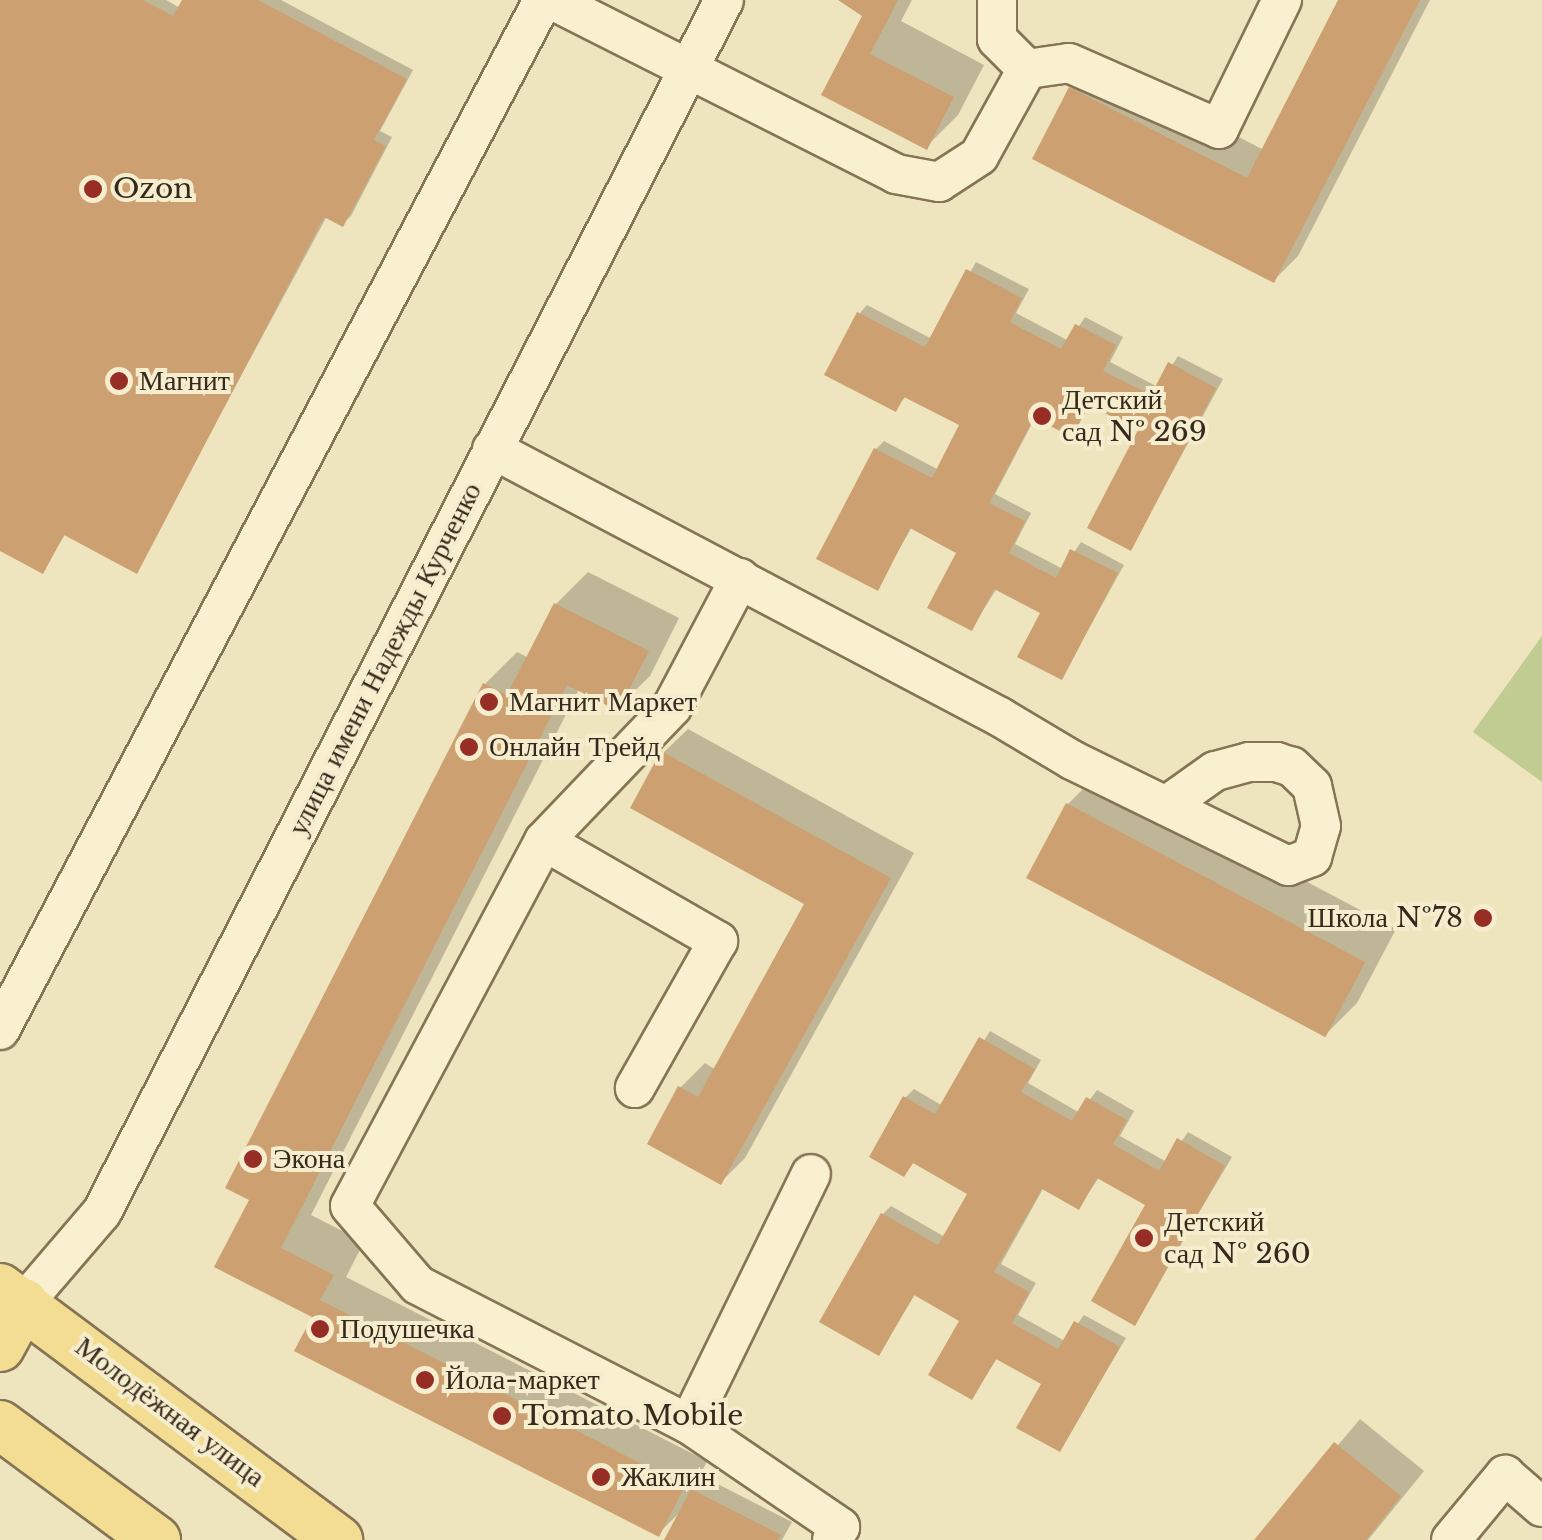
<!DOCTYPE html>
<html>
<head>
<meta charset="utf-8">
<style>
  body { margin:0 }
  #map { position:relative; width:1542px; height:1540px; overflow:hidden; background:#eee4bd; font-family:"Libre Baskerville",serif }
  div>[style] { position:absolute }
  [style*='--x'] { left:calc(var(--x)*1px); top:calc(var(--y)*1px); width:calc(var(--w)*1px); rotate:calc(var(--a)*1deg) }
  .green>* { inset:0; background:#c0cc91 }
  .shadow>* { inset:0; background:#0003 }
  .building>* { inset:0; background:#cda072; transform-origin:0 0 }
  .roads { filter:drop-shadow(2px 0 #867456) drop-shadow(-2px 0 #867456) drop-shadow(0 2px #867456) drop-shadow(0 -2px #867456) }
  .minor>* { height:38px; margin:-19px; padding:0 19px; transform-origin:19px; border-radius:19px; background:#f9f0d0 }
  .major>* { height:48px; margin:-24px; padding:0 24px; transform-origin:24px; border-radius:24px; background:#f3dd93 }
  .dots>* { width:28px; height:28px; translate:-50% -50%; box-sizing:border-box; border:5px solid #f5edcd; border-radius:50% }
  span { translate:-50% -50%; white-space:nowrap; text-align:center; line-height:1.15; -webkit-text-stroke:8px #f5edcd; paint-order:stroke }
  .poi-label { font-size:28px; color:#352a1b }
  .left { translate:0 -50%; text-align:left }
  .right { translate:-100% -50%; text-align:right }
  .street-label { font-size:28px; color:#352a1b }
</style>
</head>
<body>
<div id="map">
  <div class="green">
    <div style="clip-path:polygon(1542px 636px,1542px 782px,1473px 732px)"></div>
  </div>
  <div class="shadow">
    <div style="clip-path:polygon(0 0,166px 0,180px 8px,185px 0,281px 0,413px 70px,380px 131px,392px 137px,351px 216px,342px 224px,327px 216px,136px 571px,66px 533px,43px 571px,0 548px)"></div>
    <div style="clip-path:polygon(840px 0,912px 0,901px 21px,984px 65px,958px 115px,926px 147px,824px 94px,865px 15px)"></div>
    <div style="clip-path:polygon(1341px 0,1430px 0,1298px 256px,1274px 280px,1071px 88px,1096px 64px,1264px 150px)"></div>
    <div style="clip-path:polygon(976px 262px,1029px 289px,1016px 313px,1069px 341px,1085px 317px,1123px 337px,1110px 362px,1158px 387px,1178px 356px,1223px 379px,1131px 548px,1141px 429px,1092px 403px,1071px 434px,1036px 416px,995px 494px,1031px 513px,1015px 544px,1063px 569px,1081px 542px,1124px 565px,1062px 677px,1044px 612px,997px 588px,972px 628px,960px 552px,912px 527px,877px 588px,876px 449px,884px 441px,939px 470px,963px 424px,907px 395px,896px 408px,859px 314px,867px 305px,932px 339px)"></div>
    <div style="clip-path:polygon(588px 572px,679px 618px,650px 676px,617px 708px,579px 689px,311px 1215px,364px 1242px,346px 1277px,707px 1461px,694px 1488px,706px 1478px,792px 1522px,782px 1540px,667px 1540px,680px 1512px,658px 1534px,315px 1316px,252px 1198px,485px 684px,517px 652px,529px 658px,556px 604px)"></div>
    <div style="clip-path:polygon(688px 729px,914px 853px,745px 1158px,721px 1182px,680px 1088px,705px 1063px,716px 1070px,808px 903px,663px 753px)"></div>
    <div style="clip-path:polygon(1100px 772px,1396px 929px,1357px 1003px,1325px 1035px,1068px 804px)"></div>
    <div style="clip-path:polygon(990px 1031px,1041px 1060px,1028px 1083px,1080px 1113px,1097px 1090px,1134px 1111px,1120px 1136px,1167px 1162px,1188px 1132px,1232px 1157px,1134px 1322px,1149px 1204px,1100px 1176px,1079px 1207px,1044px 1187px,1001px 1264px,1036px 1283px,1018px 1315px,1065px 1341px,1084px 1315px,1126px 1338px,1060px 1449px,1044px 1384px,998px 1357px,972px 1397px,963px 1320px,916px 1293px,879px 1353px,883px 1214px,891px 1206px,945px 1237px,971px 1193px,915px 1161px,904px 1174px,905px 1098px,914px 1089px,943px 1106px)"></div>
    <div style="clip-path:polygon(1360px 1419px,1424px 1471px,1368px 1540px,1258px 1540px)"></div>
  </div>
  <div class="building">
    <div style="clip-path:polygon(0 0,143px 0,173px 16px,182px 0,258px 0,407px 79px,374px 140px,386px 146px,343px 227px,324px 217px,137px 574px,64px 535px,43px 574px,0 551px)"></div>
    <div style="clip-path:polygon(838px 0,898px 0,870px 54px,954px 97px,927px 150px,821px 95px,862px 16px)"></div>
    <div style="clip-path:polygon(1338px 0,1420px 0,1274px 283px,1032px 159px,1069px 87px,1247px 178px)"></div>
    <div style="clip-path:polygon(966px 269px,1022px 298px,1010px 322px,1061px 349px,1075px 324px,1116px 345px,1103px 371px,1151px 395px,1168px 362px,1216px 388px,1131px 551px,1087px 528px,1138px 430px,1089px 405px,1072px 437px,1034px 418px,989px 503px,1025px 521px,1009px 553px,1056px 578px,1070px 549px,1118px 573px,1062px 680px,1017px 657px,1040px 613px,994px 589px,972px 631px,927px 608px,956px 553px,910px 528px,878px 591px,816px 559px,874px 448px,932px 478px,959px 425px,904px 397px,896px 412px,824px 375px,857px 312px,925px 347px)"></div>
    <div style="clip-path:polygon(554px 603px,649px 651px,618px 711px,567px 685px,281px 1248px,334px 1275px,320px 1300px,685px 1486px,659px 1537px,294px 1351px,312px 1317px,214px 1267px,249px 1200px,225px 1188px,483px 683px,507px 695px)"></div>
    <div style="clip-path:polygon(661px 751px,891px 878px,721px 1185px,647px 1144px,678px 1086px,698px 1097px,804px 904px,630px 808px)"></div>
    <div style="left:1066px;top:803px;width:339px;height:85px;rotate:28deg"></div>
    <div style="clip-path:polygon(979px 1037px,1035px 1069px,1021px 1092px,1072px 1121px,1086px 1097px,1127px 1120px,1113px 1144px,1159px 1171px,1177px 1138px,1225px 1166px,1135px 1326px,1091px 1301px,1145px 1205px,1097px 1178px,1079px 1210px,1042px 1189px,994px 1272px,1029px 1292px,1012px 1323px,1058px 1349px,1074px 1321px,1120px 1347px,1060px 1452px,1016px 1428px,1041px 1384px,996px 1359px,972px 1400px,928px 1375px,959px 1321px,914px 1295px,879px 1356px,819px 1322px,881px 1213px,938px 1245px,967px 1194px,913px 1163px,904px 1177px,869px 1157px,903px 1096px,935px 1114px)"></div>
    <div style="clip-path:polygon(1334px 1442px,1401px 1496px,1366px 1540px,1254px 1540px)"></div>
    <div style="clip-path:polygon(691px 1489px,781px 1535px,778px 1540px,664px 1540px)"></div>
  </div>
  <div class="roads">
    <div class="minor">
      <div style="--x:552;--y:0;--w:386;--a:26.8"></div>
      <div style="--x:896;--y:174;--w:44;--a:10.5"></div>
      <div style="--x:939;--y:182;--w:48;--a:-33"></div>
      <div style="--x:979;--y:156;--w:99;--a:-61.1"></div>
      <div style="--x:1027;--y:69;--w:42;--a:-8.1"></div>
      <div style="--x:1069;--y:63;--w:164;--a:23.7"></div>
      <div style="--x:1219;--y:129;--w:144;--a:-64"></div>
      <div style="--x:997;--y:0;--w:39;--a:90"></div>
      <div style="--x:997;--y:39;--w:42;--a:45"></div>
      <div style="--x:492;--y:449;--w:574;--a:27.81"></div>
      <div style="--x:1000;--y:717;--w:84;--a:30.8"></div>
      <div style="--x:1072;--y:760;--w:241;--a:26.1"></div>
      <div style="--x:1288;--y:866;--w:26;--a:-21"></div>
      <div style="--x:1312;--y:857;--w:32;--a:-74"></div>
      <div style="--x:1321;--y:826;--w:41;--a:-102.7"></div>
      <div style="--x:1312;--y:786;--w:28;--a:-136"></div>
      <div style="--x:1292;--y:767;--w:16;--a:-162"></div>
      <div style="--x:1277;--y:762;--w:28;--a:180"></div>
      <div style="--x:1249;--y:762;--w:35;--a:165"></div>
      <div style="--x:1215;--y:771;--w:60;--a:144.5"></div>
      <div style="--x:740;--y:578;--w:146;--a:117.8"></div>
      <div style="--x:672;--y:707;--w:185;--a:133.7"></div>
      <div style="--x:544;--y:841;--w:413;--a:118"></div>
      <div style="--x:350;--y:1206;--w:104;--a:49.3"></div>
      <div style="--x:418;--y:1285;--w:305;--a:27.2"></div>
      <div style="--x:689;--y:1424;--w:183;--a:34.3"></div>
      <div style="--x:840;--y:1527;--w:15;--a:122"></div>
      <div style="--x:544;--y:841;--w:201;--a:29.9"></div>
      <div style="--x:718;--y:941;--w:169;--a:119.5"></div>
      <div style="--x:0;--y:1030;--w:1164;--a:-62.2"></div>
      <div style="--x:24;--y:1303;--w:120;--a:-49.4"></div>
      <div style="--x:102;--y:1212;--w:1362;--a:-62.83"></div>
      <div style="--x:689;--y:1424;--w:278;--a:-64"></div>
      <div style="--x:1451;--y:1540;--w:85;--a:-50.3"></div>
      <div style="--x:1505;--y:1475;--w:49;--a:40.9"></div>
    </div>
    <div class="major">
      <div style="--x:0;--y:1288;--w:422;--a:36.7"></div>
      <div style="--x:0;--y:1347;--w:50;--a:-61.4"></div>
      <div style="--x:0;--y:1425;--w:194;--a:36.4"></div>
    </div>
  </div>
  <div class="dots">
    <div style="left:93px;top:189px;background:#962e25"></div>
    <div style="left:119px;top:381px;background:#962e25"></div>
    <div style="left:1042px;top:416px;background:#962e25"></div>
    <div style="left:489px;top:702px;background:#962e25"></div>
    <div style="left:469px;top:747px;background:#962e25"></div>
    <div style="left:1483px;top:918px;background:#962e25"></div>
    <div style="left:253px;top:1159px;background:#962e25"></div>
    <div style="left:1144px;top:1238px;background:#962e25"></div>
    <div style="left:320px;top:1329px;background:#962e25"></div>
    <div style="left:425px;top:1380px;background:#962e25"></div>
    <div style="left:502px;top:1416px;background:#962e25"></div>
    <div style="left:601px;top:1477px;background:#962e25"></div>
  </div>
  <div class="poi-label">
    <span class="left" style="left:113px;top:189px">Ozon</span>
    <span class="left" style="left:139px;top:381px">Магнит</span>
    <span class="left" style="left:1062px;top:416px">Детский<br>сад № 269</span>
    <span class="left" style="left:509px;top:702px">Магнит Маркет</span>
    <span class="left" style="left:489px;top:747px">Онлайн Трейд</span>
    <span class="right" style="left:1463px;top:918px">Школа №78</span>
    <span class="left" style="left:273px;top:1159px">Экона</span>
    <span class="left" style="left:1164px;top:1238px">Детский<br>сад № 260</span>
    <span class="left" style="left:340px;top:1329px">Подушечка</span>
    <span class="left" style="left:445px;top:1380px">Йола-маркет</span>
    <span class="left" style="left:522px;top:1416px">Tomato Mobile</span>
    <span class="left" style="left:621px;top:1477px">Жаклин</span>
  </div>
  <div class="street-label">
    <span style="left:385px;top:659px;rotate:-63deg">улица имени Надежды Курченко</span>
    <span style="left:170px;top:1412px;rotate:37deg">Молодёжная улица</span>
  </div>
</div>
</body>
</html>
